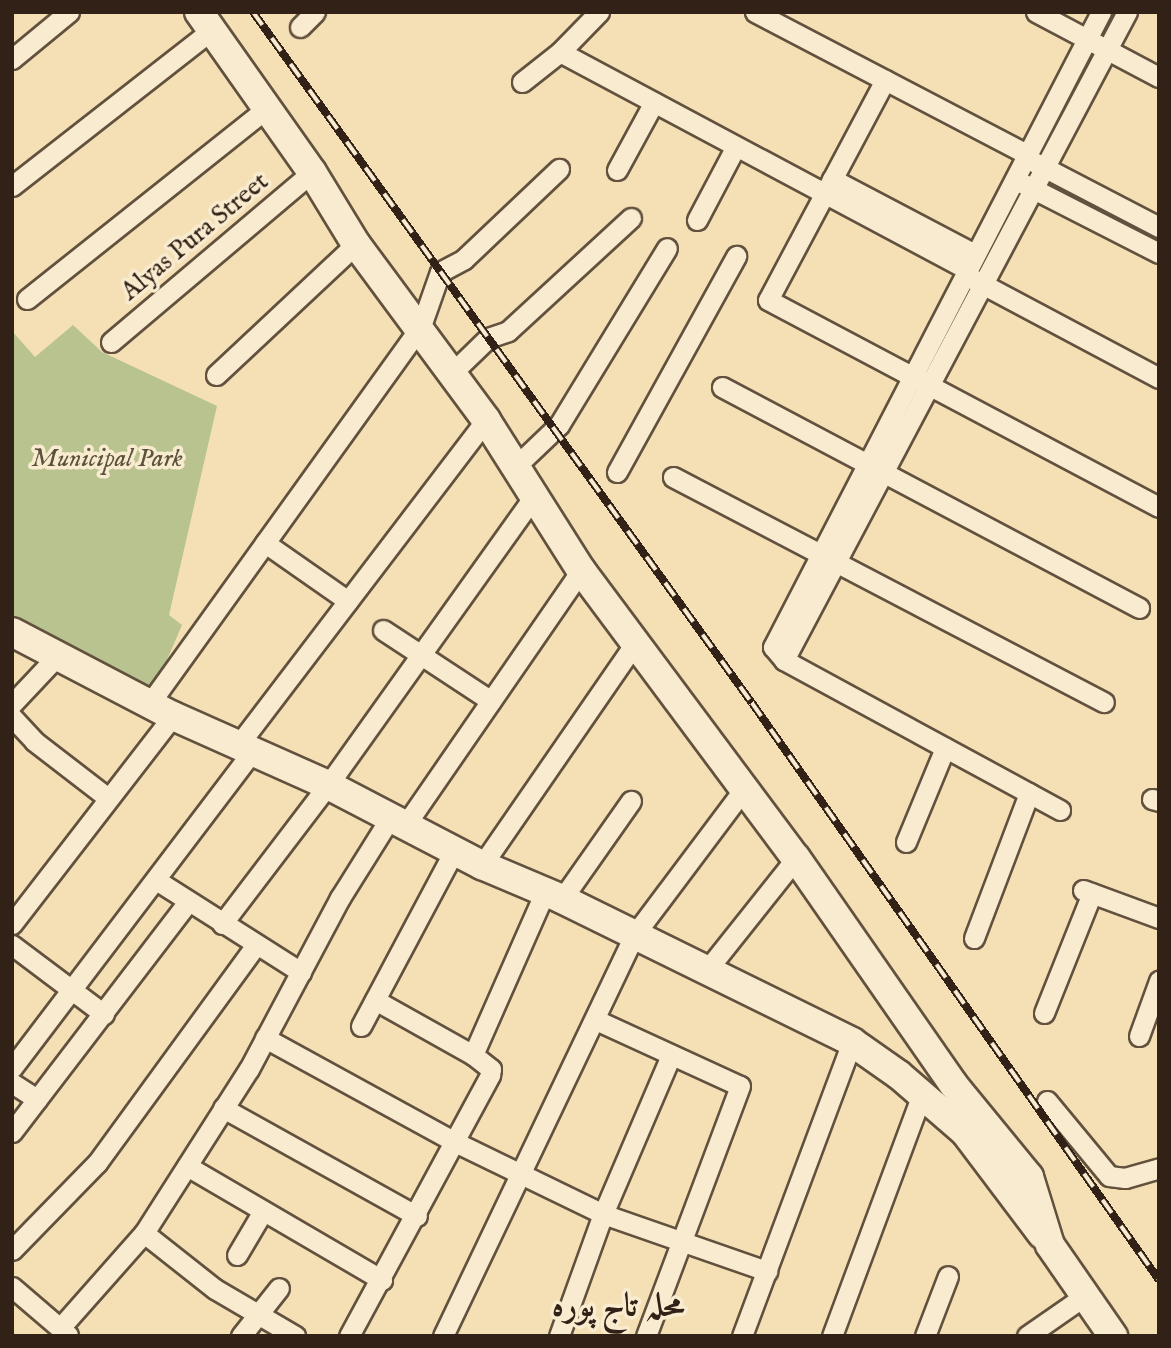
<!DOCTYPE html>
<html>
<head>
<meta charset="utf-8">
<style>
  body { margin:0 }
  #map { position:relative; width:1171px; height:1348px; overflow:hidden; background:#f5e0b5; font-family:"IM FELL English",Amiri,serif }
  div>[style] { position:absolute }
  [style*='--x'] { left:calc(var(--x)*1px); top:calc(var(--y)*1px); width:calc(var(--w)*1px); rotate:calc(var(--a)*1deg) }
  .green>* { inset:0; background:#b8c390 }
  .roads { filter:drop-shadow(2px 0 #62513e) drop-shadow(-2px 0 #62513e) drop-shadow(0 2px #62513e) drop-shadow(0 -2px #62513e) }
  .street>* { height:19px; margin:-9.5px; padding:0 9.5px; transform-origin:9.5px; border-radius:9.5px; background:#f8ebcf }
  .secondary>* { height:28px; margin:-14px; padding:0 14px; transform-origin:14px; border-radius:14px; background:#f8ebcf }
  .rail>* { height:8px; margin-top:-4px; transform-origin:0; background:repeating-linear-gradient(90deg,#f8ebcf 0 16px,#312116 0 32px); box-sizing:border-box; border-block:2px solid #312116 }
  span { translate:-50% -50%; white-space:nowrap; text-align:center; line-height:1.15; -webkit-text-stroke:7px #f8ebcf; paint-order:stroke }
  .street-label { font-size:26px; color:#312116 }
  .park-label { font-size:26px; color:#5a523b; font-style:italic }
  .district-label { font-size:33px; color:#312116; font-weight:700 }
  .frame { position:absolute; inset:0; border:14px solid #312116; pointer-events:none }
</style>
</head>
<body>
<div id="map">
  <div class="green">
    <div style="clip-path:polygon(73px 325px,102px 352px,217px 406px,169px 615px,182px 625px,154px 690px,12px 623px,12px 331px,35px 357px)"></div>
  </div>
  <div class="roads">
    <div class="street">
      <div style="--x:755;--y:12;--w:307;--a:27.6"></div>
      <div style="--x:1036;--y:12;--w:139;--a:27.9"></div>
      <div style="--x:300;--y:27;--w:21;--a:-45"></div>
      <div style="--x:560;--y:52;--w:461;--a:28.1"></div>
      <div style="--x:12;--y:59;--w:74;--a:-39.5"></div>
      <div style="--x:885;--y:80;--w:249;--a:118"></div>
      <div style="--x:768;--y:300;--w:442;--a:27.9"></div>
      <div style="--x:522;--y:82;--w:48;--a:-38.3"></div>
      <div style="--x:560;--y:52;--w:56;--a:-45.7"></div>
      <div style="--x:1032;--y:161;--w:143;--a:27.5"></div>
      <div style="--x:617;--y:170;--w:77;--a:-61.4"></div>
      <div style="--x:832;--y:179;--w:161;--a:27.7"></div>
      <div style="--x:1020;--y:182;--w:156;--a:27.1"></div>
      <div style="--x:12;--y:186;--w:254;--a:-38"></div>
      <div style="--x:697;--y:220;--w:81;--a:-62.2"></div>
      <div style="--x:971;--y:278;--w:213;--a:28"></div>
      <div style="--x:27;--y:299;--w:307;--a:-38.5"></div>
      <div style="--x:111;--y:342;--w:263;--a:-40.2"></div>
      <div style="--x:453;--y:372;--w:49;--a:-44.2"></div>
      <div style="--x:488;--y:338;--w:21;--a:-19"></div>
      <div style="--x:508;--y:331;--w:167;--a:-42.6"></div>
      <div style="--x:216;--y:375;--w:192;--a:-43.1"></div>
      <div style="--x:722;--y:387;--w:472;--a:27.9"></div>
      <div style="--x:517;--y:465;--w:58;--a:-43.6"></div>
      <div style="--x:559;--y:425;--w:207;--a:-58.6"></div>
      <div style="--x:617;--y:472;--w:247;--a:-61.1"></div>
      <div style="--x:673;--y:477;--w:486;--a:27.6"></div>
      <div style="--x:265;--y:543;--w:101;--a:34.9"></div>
      <div style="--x:383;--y:630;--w:129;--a:33.3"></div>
      <div style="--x:784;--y:660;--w:733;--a:-62.11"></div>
      <div style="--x:150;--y:703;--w:464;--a:-54.3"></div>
      <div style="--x:421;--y:326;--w:57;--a:-70.6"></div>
      <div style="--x:440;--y:272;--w:27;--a:-28"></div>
      <div style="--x:464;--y:259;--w:131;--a:-43.5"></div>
      <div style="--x:12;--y:704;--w:66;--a:-46.8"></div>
      <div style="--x:12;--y:717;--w:33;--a:47"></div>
      <div style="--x:34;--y:741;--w:93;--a:37.6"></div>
      <div style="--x:239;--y:744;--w:407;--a:-52.7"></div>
      <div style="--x:1152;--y:799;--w:7;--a:16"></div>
      <div style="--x:1060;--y:810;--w:314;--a:-151.5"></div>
      <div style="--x:784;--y:660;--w:17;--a:-130"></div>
      <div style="--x:773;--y:647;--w:715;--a:-62.68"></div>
      <div style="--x:404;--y:827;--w:312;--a:-55.4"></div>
      <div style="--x:906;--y:842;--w:102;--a:-67.5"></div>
      <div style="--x:482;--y:865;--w:271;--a:-55.4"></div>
      <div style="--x:156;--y:880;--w:172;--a:32.4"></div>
      <div style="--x:1083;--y:890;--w:81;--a:20.2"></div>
      <div style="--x:562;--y:899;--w:120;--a:-54.9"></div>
      <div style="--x:12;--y:924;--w:263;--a:-52.3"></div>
      <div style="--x:222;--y:924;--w:175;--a:-52.7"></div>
      <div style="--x:328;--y:785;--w:359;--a:-54.5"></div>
      <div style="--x:974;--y:938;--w:155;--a:-69.2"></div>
      <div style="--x:12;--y:945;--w:115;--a:36.9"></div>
      <div style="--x:707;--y:970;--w:143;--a:-51.5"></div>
      <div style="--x:375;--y:1000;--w:112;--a:29.3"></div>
      <div style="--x:1044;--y:1013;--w:129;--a:-68.2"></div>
      <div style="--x:596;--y:1020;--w:158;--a:24.6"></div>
      <div style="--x:740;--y:1086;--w:267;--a:110.6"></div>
      <div style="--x:361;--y:1026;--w:198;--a:-62"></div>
      <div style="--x:1139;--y:1036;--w:59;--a:-70"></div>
      <div style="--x:265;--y:1038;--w:217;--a:28.7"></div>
      <div style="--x:455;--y:1142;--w:165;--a:25.9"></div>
      <div style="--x:603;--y:1214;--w:174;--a:19.2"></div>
      <div style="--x:12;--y:1068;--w:397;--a:-52.8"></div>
      <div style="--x:12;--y:1083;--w:30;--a:33"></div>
      <div style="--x:1047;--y:1101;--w:97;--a:50.4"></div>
      <div style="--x:1109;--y:1176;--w:16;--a:7"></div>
      <div style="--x:1125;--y:1178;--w:35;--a:-16"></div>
      <div style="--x:223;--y:1108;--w:222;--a:29.1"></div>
      <div style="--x:12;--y:1132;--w:290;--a:-52.6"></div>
      <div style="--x:187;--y:1166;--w:226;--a:30.3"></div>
      <div style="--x:144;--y:1233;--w:90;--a:38.3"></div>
      <div style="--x:215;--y:1289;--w:93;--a:30.4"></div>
      <div style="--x:12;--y:1250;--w:122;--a:-45.7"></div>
      <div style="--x:97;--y:1163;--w:268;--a:-53.9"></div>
      <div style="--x:237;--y:1255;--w:51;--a:-59.4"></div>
      <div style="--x:12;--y:1287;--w:74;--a:40.6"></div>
      <div style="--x:60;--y:1328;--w:127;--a:-48.5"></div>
      <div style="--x:144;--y:1233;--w:195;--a:-57.4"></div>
      <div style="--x:249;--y:1069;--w:194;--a:-62"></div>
      <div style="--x:340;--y:898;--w:94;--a:-58"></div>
      <div style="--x:241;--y:1336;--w:61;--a:-51.6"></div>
      <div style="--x:349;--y:1336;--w:297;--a:-61.6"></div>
      <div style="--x:490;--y:1075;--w:6;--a:-81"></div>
      <div style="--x:491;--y:1069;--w:23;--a:-142"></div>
      <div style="--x:473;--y:1055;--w:178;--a:-66.2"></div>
      <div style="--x:443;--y:1336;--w:445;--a:-64.5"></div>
      <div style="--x:635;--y:934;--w:181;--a:-53.1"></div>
      <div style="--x:559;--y:1336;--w:130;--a:-70.2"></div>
      <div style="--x:603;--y:1214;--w:173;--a:-66.8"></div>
      <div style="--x:742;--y:1336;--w:314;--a:-69.5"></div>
      <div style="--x:832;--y:1336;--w:255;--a:-69.6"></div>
      <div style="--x:925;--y:1336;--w:64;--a:-69"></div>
      <div style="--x:1027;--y:1336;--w:72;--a:-34.8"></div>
    </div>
    <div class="secondary">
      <div style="--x:199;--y:12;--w:196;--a:54.8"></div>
      <div style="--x:312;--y:172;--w:84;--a:58.6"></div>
      <div style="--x:356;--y:244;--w:219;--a:53.5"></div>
      <div style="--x:486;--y:420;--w:178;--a:57.7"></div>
      <div style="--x:581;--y:570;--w:359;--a:53.3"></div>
      <div style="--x:796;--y:858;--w:275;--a:55.2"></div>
      <div style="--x:953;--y:1084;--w:120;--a:50.7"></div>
      <div style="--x:1029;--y:1177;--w:71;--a:72.8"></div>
      <div style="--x:1050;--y:1245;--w:111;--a:55.3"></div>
      <div style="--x:12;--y:632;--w:182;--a:27.6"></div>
      <div style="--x:173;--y:716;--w:170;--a:24"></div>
      <div style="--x:328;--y:785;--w:174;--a:27.5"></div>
      <div style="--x:482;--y:865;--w:87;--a:23"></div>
      <div style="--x:562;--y:899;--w:323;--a:26.2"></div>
      <div style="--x:852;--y:1042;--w:57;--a:35.1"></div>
      <div style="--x:899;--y:1075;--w:87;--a:40.8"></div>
      <div style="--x:965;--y:1132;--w:128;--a:53"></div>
    </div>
  </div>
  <div class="rail">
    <div style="--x:253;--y:12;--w:852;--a:54.17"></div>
    <div style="--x:752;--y:703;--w:706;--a:54.8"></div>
  </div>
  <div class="street-label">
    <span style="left:195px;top:237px;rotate:-40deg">Alyas Pura Street</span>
  </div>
  <div class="park-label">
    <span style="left:107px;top:459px">Municipal Park</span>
  </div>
  <div class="district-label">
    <span style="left:618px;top:1308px">محلہ تاج پورہ</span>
  </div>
  <div class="frame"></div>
</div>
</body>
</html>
